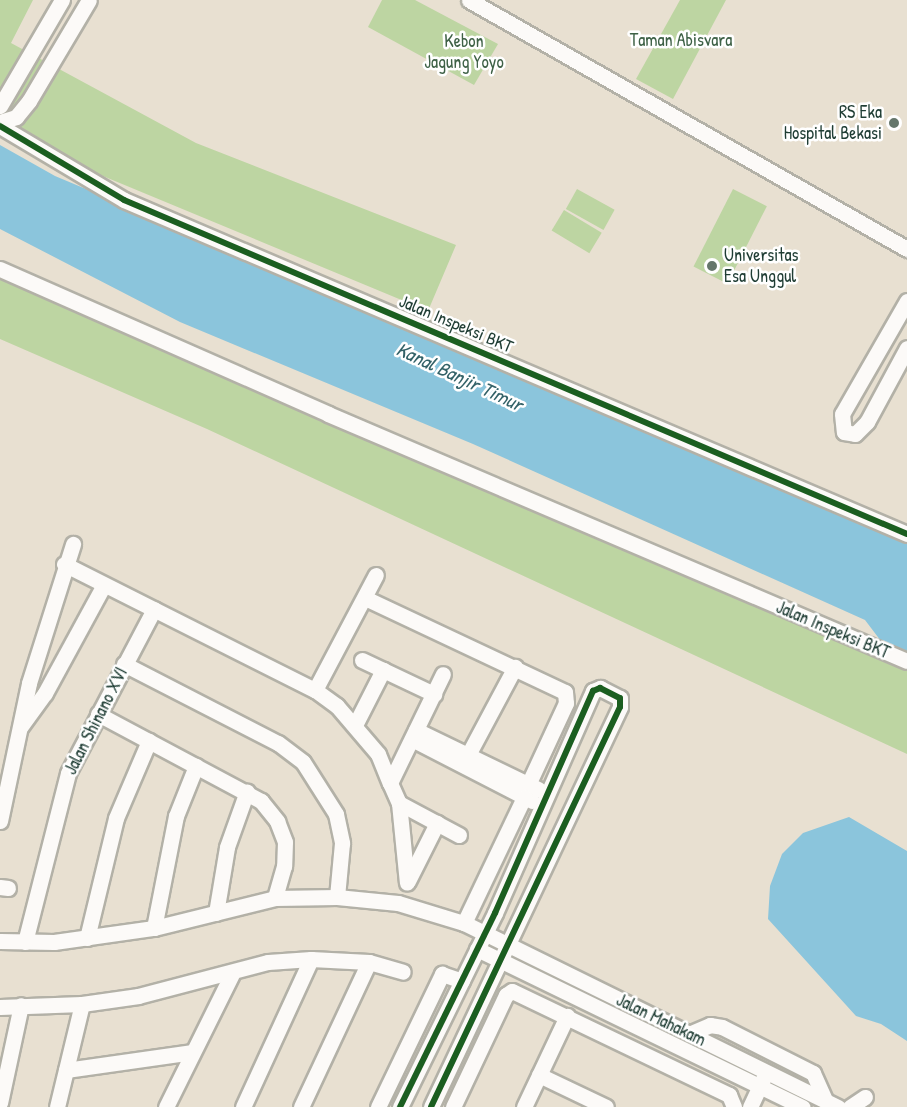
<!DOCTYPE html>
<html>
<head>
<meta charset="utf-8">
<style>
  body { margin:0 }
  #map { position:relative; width:907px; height:1107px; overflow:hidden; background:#e8e0d1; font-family:"Patrick Hand",sans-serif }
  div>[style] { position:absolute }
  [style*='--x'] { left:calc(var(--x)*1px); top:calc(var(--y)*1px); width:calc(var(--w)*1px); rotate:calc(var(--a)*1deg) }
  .green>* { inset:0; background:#bdd5a2; transform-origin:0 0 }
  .water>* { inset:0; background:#8bc5dc }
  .roads { filter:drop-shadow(2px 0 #b3b1a7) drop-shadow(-2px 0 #b3b1a7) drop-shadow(0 2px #b3b1a7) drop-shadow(0 -2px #b3b1a7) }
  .minor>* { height:15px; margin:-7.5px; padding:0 7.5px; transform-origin:7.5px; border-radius:7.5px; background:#fcfaf8 }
  .cycleway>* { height:6px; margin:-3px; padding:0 3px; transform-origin:3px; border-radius:3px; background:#1b5e20 }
  .dots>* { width:16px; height:16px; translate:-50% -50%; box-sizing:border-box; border:3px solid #fff; border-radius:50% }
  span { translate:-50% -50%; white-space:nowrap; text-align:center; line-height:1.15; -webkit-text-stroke:5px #fff; paint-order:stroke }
  .park-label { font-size:18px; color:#3e6146 }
  .poi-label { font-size:18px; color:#1f3d34 }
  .right { translate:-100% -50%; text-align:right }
  .left { translate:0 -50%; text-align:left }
  .street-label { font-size:18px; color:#1f3d34 }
  .water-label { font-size:20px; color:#336268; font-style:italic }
</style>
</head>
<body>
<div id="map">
  <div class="green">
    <div style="clip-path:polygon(0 0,33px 0,11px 43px,196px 143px,456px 245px,428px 311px,98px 174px,0 116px)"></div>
    <div style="clip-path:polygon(382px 0,415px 0,498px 44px,474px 85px,368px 27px)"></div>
    <div style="clip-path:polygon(680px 0,726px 0,673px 99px,636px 79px)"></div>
    <div style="left:577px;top:189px;width:43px;height:23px;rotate:29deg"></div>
    <div style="left:733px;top:189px;width:38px;height:87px;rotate:27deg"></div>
    <div style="left:564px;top:210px;width:44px;height:24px;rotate:31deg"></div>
    <div style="clip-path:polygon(0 268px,907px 661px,907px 754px,207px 429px,0 339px)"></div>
  </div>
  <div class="water">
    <div style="clip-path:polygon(0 145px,55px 176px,711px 451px,907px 539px,907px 661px,890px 653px,865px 620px,473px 444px,180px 322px,0 229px)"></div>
    <div style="clip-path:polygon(849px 817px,907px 851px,907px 1041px,881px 1024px,856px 1016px,768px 919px,770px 886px,782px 854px,803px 833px)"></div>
  </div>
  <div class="roads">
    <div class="minor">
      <div style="--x:469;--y:0;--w:504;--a:29.62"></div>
      <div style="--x:0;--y:106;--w:123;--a:-59.7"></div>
      <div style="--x:0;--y:122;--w:17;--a:-17"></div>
      <div style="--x:16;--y:117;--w:21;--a:-51"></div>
      <div style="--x:29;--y:101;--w:117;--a:-59.3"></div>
      <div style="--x:0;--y:126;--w:144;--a:30.8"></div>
      <div style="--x:124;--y:200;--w:851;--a:23.1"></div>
      <div style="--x:0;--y:269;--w:359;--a:23.8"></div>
      <div style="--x:328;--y:414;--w:629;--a:23.1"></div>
      <div style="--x:907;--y:301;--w:130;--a:119.9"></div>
      <div style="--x:842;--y:414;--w:18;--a:84"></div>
      <div style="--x:844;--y:432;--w:11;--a:10"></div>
      <div style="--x:855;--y:434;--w:17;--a:-45"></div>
      <div style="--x:867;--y:422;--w:84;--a:-61.6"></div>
      <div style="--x:64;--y:564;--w:281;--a:26.7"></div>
      <div style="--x:315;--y:690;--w:27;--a:36"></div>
      <div style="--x:337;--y:706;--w:63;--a:49.5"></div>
      <div style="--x:378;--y:754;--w:31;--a:68"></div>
      <div style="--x:390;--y:783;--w:22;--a:66"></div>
      <div style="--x:399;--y:803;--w:80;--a:84.3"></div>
      <div style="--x:365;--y:598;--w:221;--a:25.2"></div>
      <div style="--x:565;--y:692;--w:11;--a:85"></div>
      <div style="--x:566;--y:703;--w:90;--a:114.9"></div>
      <div style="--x:362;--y:660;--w:80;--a:25.3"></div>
      <div style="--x:124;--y:664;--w:173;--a:27.2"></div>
      <div style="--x:278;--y:743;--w:31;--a:37"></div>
      <div style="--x:303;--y:762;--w:62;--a:57.6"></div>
      <div style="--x:336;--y:814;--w:30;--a:78"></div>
      <div style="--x:342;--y:843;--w:54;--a:95.3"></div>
      <div style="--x:315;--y:690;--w:130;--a:-62.1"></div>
      <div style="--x:98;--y:714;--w:185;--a:28.1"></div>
      <div style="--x:261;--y:801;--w:26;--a:51"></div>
      <div style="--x:277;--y:821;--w:22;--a:69"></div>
      <div style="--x:285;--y:842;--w:24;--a:92"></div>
      <div style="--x:284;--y:866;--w:33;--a:106"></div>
      <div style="--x:355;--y:725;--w:62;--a:-63"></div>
      <div style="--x:21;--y:726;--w:41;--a:-54"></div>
      <div style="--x:45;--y:693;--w:123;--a:-61.4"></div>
      <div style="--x:416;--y:730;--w:136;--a:25.8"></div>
      <div style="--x:412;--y:739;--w:135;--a:27.3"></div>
      <div style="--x:468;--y:755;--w:100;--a:-61.9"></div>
      <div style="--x:390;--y:783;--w:121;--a:-64.1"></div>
      <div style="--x:399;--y:803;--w:68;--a:28.1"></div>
      <div style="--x:0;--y:821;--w:141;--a:-78.1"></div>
      <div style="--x:29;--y:683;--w:146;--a:-72.4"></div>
      <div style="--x:408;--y:881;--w:65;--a:-63.4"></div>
      <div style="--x:0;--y:887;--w:8;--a:7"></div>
      <div style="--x:216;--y:913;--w:67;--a:-80.5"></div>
      <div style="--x:227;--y:847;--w:59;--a:-70.3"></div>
      <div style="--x:464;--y:923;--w:417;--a:26.2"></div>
      <div style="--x:154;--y:928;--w:114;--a:-78.9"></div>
      <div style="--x:176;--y:816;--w:54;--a:-68.2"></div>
      <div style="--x:87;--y:938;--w:123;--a:-76.4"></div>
      <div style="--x:116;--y:818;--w:84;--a:-66.8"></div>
      <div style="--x:0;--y:941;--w:54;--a:1.1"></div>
      <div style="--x:54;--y:942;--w:101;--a:-8"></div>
      <div style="--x:154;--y:928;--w:125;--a:-13.9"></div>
      <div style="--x:275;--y:898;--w:62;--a:-0.9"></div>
      <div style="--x:337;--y:897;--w:61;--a:5.6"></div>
      <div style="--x:398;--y:903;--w:69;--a:16.9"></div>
      <div style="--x:464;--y:923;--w:140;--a:-64.5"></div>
      <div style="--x:25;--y:942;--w:174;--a:-75.7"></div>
      <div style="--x:68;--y:773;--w:185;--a:-62.3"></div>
      <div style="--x:477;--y:949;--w:362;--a:25.9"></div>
      <div style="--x:0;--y:1007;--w:82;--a:-2.1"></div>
      <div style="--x:82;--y:1004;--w:57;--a:-8.1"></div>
      <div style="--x:138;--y:996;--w:134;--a:-14.7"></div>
      <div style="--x:268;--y:962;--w:43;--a:-4"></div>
      <div style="--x:311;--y:959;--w:58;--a:3"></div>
      <div style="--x:369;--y:962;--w:35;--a:16"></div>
      <div style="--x:689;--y:1034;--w:23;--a:-23"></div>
      <div style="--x:710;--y:1025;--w:12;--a:9"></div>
      <div style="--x:722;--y:1027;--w:102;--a:26.8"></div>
      <div style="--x:813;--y:1073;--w:30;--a:66"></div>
      <div style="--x:66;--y:1070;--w:128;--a:-8.1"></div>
      <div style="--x:539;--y:1075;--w:74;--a:25.5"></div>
      <div style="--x:0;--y:1103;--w:100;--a:-77.9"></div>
      <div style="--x:57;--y:1107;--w:106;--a:-76.4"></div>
      <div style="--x:166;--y:1107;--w:148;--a:-63.6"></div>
      <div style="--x:243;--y:1107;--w:163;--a:-65.3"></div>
      <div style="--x:301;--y:1107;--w:160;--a:-64.9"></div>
      <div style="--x:378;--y:1107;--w:148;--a:-64.3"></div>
      <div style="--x:442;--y:974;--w:21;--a:19"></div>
      <div style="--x:400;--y:1107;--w:216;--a:-63.9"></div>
      <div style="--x:495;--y:913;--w:243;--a:-66.2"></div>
      <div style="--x:593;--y:691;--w:8;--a:-23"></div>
      <div style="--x:600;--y:688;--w:22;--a:27"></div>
      <div style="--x:620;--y:698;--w:9;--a:90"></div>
      <div style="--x:620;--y:707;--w:442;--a:115.3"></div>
      <div style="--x:453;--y:1107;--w:124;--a:-64.7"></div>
      <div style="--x:506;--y:995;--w:7;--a:-34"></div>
      <div style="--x:512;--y:991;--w:241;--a:25.6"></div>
      <div style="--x:729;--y:1095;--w:13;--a:67"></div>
      <div style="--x:524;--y:1107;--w:101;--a:-64.7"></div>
      <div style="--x:750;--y:1107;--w:33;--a:-65"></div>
      <div style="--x:850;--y:1107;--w:18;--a:-34"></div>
    </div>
  </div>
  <div class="cycleway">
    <div style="--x:0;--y:126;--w:144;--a:30.8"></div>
    <div style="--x:124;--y:200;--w:851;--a:23.1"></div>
    <div style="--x:400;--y:1107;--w:216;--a:-63.9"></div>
    <div style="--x:495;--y:913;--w:243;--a:-66.2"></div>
    <div style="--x:593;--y:691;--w:8;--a:-23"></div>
    <div style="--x:600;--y:688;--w:22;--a:27"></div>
    <div style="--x:620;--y:698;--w:9;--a:90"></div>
    <div style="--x:620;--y:707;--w:442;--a:115.3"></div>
  </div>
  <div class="dots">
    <div style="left:894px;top:123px;background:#65766b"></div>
    <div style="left:712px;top:266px;background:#65766b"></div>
  </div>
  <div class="park-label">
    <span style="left:681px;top:40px">Taman Abisvara</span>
    <span style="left:464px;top:52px">Kebon<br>Jagung Yoyo</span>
  </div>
  <div class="poi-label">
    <span class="right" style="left:882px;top:123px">RS Eka<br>Hospital Bekasi</span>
    <span class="left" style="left:724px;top:266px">Universitas<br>Esa Unggul</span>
  </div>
  <div class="street-label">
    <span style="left:456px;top:324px;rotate:23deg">Jalan Inspeksi BKT</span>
    <span style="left:833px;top:630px;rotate:23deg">Jalan Inspeksi BKT</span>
    <span style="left:96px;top:721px;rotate:-63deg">Jalan Shinano XVI</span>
    <span style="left:661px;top:1020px;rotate:26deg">Jalan Mahakam</span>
  </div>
  <div class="water-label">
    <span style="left:460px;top:376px;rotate:25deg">Kanal Banjir Timur</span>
  </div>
</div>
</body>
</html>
